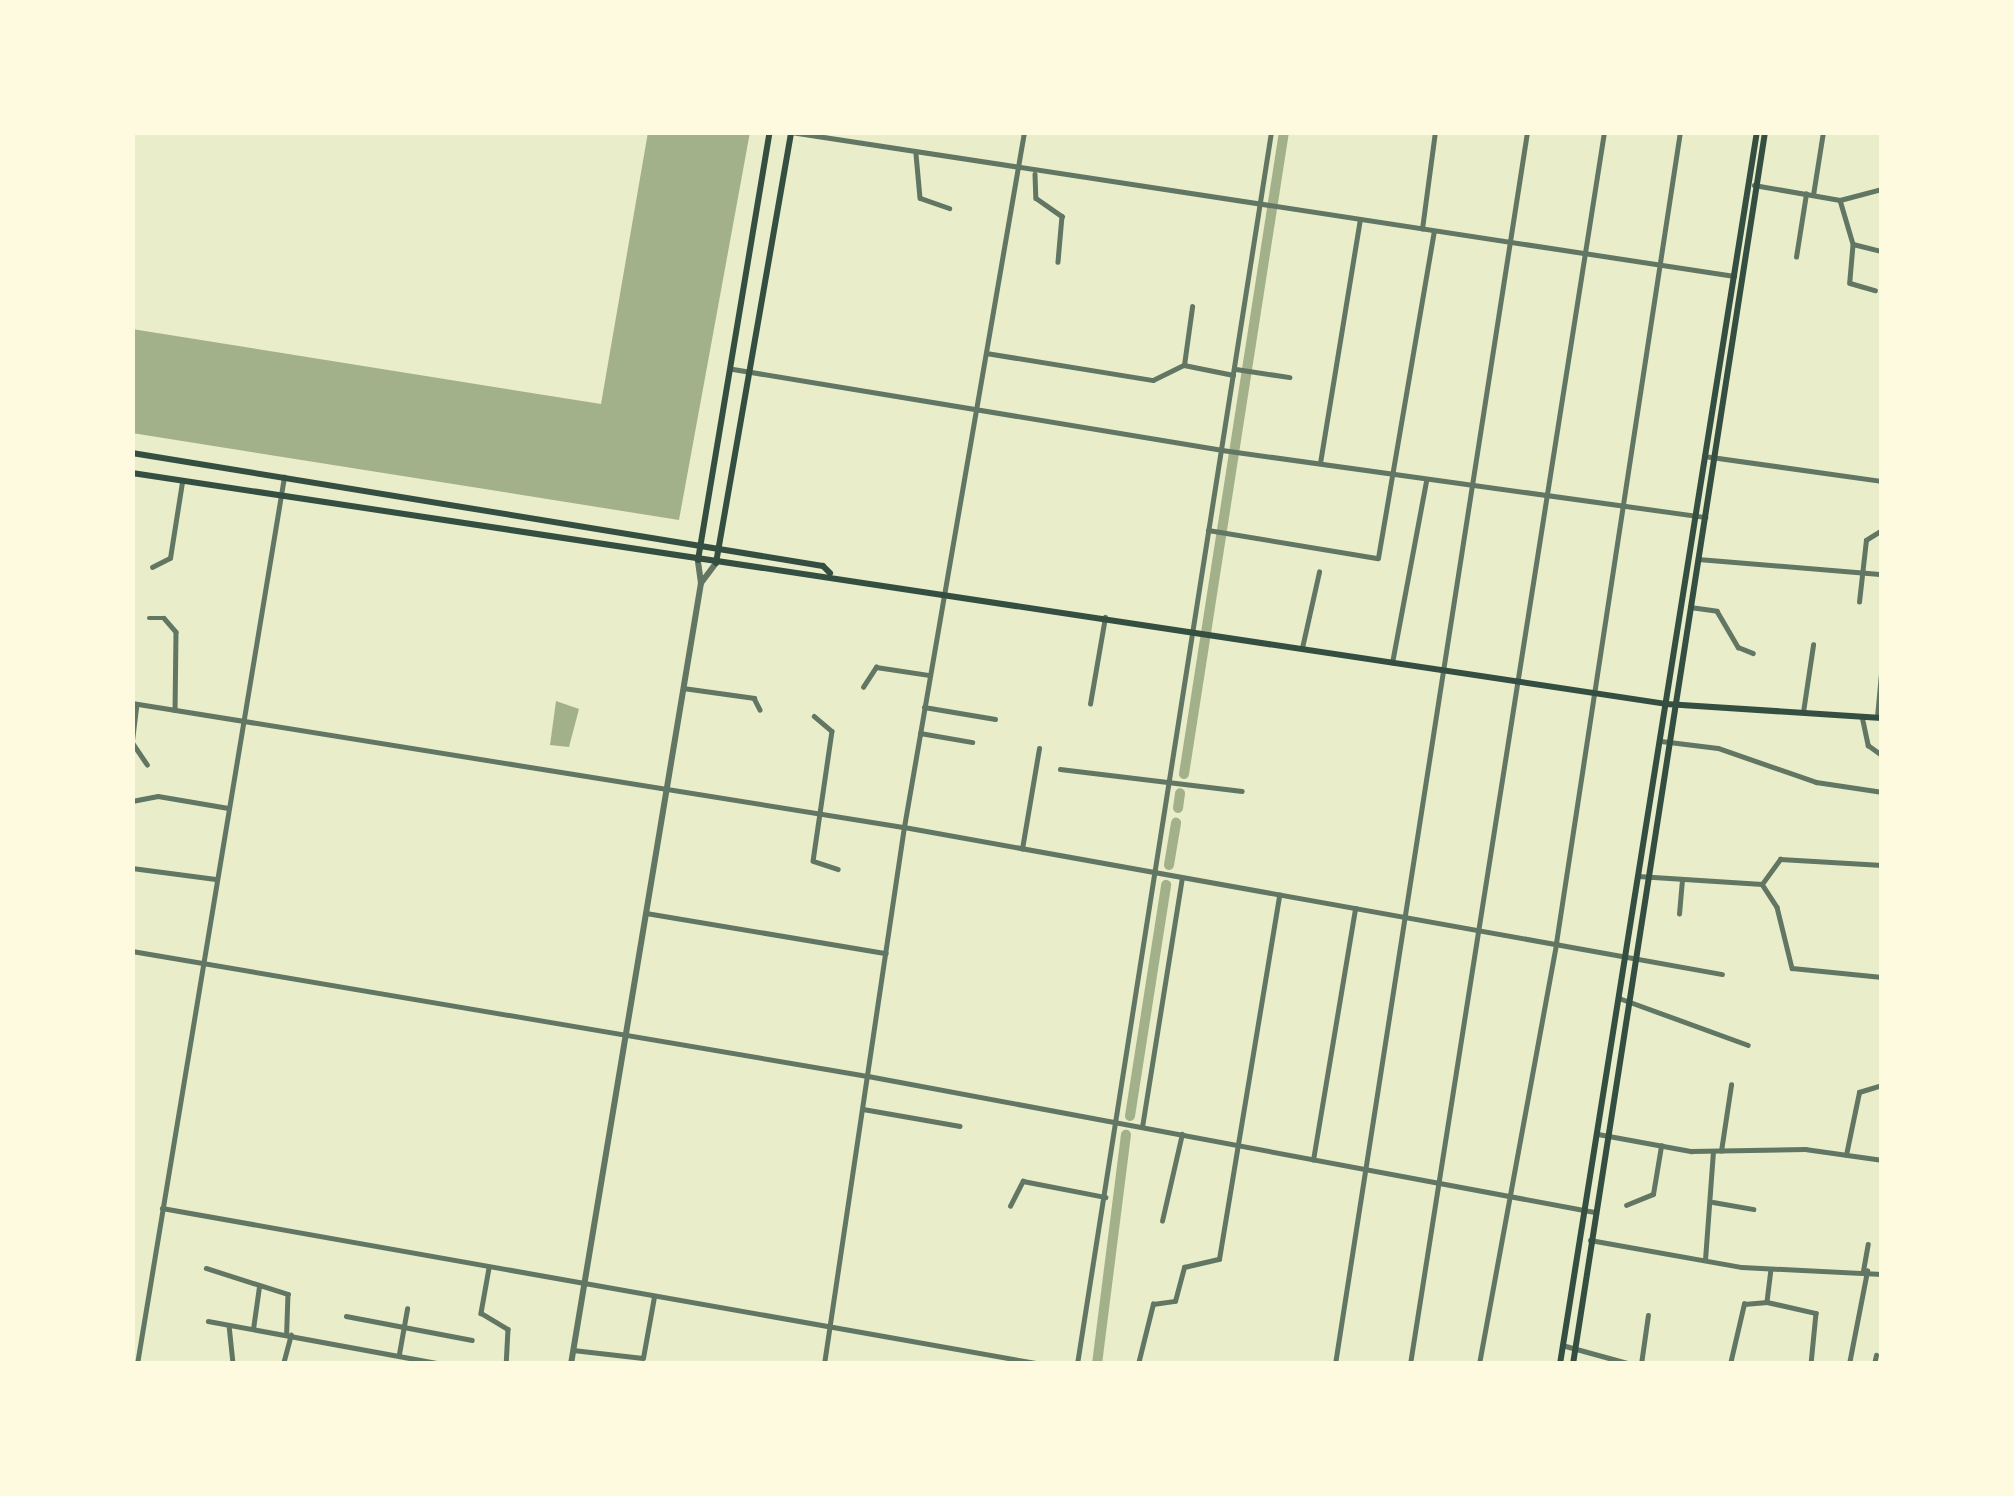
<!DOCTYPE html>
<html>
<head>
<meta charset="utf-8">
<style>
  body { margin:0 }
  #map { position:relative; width:2014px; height:1496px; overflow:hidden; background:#e9edc9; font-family:"Work Sans",sans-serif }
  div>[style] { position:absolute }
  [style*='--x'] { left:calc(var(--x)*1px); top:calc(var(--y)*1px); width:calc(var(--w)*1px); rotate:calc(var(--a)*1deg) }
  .water>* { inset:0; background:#a3b18a }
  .canal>* { height:10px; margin:-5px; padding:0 5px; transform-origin:5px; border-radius:5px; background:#a3b18a }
  .minor>* { height:4.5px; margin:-2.25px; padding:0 2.25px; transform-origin:2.25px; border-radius:2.25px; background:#617663 }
  .tertiary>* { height:6px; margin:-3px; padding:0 3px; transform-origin:3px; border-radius:3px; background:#617663 }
  .secondary>* { height:6px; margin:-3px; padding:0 3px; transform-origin:3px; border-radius:3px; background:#344e41 }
  .primary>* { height:6px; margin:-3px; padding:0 3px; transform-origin:3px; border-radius:3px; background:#344e41 }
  span { translate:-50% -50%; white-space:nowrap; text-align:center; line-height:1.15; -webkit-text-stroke:9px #fefae0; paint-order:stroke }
  .frame { position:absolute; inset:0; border:135px solid #fefae0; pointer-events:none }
</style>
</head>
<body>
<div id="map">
  <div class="water">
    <div style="clip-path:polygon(648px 132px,750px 132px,679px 520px,132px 433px,132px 329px,601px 404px)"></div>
    <div style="clip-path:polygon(556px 701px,579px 709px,569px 747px,550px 745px)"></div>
  </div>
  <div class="canal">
    <div style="--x:1184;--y:774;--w:650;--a:-81.15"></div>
    <div style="--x:1178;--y:808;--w:15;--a:-82"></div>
    <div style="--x:1169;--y:865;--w:43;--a:-80.5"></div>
    <div style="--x:1130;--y:1116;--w:234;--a:-81.1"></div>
    <div style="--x:1097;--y:1364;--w:231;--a:-82.8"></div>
  </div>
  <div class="minor">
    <div style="--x:791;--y:132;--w:954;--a:8.68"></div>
    <div style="--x:916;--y:154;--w:44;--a:84.8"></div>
    <div style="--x:920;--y:198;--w:31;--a:19"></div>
    <div style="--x:1035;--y:174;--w:24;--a:88"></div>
    <div style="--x:1036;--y:198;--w:32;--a:35"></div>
    <div style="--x:1062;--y:216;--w:46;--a:95"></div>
    <div style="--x:1754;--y:185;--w:87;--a:9.9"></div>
    <div style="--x:1840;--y:200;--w:43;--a:-14.7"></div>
    <div style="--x:1813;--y:195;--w:64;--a:-81"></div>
    <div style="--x:1840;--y:200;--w:46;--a:73.5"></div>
    <div style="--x:1853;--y:244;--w:30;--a:14"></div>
    <div style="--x:1422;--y:229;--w:98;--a:-82.4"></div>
    <div style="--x:1853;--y:245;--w:38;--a:95"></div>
    <div style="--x:1850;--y:283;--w:26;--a:16"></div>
    <div style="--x:1796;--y:257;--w:64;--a:-81"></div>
    <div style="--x:986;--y:353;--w:169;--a:9.2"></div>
    <div style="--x:1153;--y:380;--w:34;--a:-26"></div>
    <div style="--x:1184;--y:365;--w:50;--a:11.5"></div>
    <div style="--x:1184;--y:365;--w:59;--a:-82.1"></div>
    <div style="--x:733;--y:369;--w:496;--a:9.4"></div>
    <div style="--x:1222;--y:450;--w:488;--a:7.9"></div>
    <div style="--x:1236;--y:369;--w:54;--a:8.6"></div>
    <div style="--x:1704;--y:456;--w:180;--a:8"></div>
    <div style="--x:1320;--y:463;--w:246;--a:-80.7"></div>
    <div style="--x:1208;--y:530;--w:172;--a:9.4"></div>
    <div style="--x:1378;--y:558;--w:331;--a:-80.3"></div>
    <div style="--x:1698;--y:559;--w:185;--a:4.7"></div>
    <div style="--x:152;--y:567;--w:20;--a:-27"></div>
    <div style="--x:170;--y:558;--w:77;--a:-81"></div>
    <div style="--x:1859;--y:602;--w:62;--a:-83.6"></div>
    <div style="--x:1866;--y:540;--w:19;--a:-32"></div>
    <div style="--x:1690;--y:607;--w:27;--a:8"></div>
    <div style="--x:1717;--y:611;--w:42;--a:59.7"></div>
    <div style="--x:1738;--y:647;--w:16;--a:22"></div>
    <div style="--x:149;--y:618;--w:15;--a:0"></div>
    <div style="--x:164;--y:618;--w:18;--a:49"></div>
    <div style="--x:176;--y:632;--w:78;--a:90.7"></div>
    <div style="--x:1302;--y:648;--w:78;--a:-77.4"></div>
    <div style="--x:1392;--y:663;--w:185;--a:-79.4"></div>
    <div style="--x:863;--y:687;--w:24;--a:-57"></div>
    <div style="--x:876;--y:667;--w:54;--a:8.6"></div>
    <div style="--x:683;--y:688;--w:72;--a:8"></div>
    <div style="--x:754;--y:698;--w:13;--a:63"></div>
    <div style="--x:132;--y:703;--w:782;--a:9.13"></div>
    <div style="--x:904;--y:827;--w:831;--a:10.19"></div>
    <div style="--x:137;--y:704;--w:38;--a:97"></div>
    <div style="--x:132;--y:742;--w:27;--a:56"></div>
    <div style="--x:1090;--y:704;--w:88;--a:-80.2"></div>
    <div style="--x:924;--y:707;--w:72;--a:9.6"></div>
    <div style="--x:1803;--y:712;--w:68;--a:-81.5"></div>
    <div style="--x:814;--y:716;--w:23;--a:40"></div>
    <div style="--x:832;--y:731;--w:131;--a:98.3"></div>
    <div style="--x:813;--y:861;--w:26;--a:18"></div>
    <div style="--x:1862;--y:716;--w:30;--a:78"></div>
    <div style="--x:1868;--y:745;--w:17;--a:36"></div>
    <div style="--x:1877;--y:717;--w:54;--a:-84.7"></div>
    <div style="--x:920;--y:733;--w:53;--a:9.8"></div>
    <div style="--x:1661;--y:741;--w:57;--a:7"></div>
    <div style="--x:1718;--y:748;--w:104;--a:19.1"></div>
    <div style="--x:1816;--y:782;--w:67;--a:8.6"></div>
    <div style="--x:1060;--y:769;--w:183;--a:6.9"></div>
    <div style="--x:132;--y:801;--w:26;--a:-11"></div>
    <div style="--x:158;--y:796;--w:71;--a:9.7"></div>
    <div style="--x:1022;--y:849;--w:102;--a:-80.4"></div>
    <div style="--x:132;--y:868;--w:84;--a:7.5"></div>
    <div style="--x:1638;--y:876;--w:124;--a:3.7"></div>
    <div style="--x:1762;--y:884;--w:27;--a:57"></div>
    <div style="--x:1777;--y:907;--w:63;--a:76.2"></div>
    <div style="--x:1792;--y:968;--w:90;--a:5.7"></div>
    <div style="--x:1762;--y:884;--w:31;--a:-54"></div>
    <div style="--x:1780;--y:859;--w:102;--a:3.4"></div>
    <div style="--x:646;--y:913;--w:243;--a:9.5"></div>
    <div style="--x:1679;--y:914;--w:32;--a:-85"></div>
    <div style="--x:132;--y:951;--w:747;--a:9.64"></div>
    <div style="--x:868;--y:1076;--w:740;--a:10.6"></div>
    <div style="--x:1619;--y:998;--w:137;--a:20"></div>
    <div style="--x:863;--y:1109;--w:98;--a:9.9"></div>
    <div style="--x:1142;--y:1127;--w:252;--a:-80.9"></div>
    <div style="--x:1598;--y:1134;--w:95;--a:10.4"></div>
    <div style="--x:1691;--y:1151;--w:114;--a:-1"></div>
    <div style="--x:1805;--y:1149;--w:78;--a:8.1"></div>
    <div style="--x:1721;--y:1151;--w:67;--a:-81.4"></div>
    <div style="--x:1846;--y:1155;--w:64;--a:-78.3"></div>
    <div style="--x:1859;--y:1092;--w:24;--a:-17"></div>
    <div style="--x:1313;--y:1160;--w:255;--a:-80.5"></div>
    <div style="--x:1713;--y:1202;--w:41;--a:9.9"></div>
    <div style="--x:1626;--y:1205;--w:29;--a:-22"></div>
    <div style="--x:1653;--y:1194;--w:49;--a:-80.5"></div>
    <div style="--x:1010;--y:1206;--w:28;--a:-63"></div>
    <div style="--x:1023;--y:1181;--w:84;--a:11"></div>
    <div style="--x:162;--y:1208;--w:893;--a:10.06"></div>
    <div style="--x:1162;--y:1221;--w:89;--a:-77.1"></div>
    <div style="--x:1590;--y:1240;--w:154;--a:10.1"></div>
    <div style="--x:1742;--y:1267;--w:140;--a:2.9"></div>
    <div style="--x:1705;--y:1260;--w:108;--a:-85.8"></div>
    <div style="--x:206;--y:1268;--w:86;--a:17.6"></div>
    <div style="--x:288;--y:1294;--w:38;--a:92"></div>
    <div style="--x:489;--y:1268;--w:46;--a:100.1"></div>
    <div style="--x:481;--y:1313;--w:31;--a:31"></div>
    <div style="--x:508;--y:1329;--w:35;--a:93"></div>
    <div style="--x:1771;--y:1269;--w:33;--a:97"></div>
    <div style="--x:1767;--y:1302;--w:50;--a:12.7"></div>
    <div style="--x:1816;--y:1313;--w:51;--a:95.6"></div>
    <div style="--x:1863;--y:1271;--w:27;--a:-80"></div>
    <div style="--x:346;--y:1316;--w:128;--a:10.8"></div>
    <div style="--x:208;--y:1321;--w:239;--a:10.4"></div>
    <div style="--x:229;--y:1325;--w:39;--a:84"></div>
    <div style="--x:253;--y:1329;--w:42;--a:-81.9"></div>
    <div style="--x:1562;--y:1345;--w:72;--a:15.4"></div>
    <div style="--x:573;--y:1350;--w:70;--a:6.5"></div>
    <div style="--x:643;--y:1358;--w:62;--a:-79.8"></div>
    <div style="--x:399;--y:1354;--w:46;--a:-79.9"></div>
    <div style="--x:137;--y:1364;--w:899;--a:-80.59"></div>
    <div style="--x:283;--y:1364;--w:30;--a:-75"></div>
    <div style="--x:824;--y:1364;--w:543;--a:-81.53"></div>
    <div style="--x:904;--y:827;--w:705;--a:-80.2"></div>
    <div style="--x:1077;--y:1364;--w:1247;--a:-81.05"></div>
    <div style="--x:1138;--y:1364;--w:62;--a:-76"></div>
    <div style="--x:1153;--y:1304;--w:22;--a:-8"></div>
    <div style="--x:1175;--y:1301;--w:35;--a:-75"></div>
    <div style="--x:1184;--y:1267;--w:36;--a:-13"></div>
    <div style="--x:1219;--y:1259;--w:369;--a:-80.6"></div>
    <div style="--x:1335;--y:1364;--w:1247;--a:-81.14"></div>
    <div style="--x:1410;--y:1364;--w:1247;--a:-81.05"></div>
    <div style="--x:1479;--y:1364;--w:428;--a:-79.6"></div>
    <div style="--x:1556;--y:943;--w:820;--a:-81.31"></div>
    <div style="--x:1641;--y:1364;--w:49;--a:-81.9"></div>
    <div style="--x:1730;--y:1364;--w:62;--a:-76.9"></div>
    <div style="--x:1744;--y:1304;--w:23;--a:-5"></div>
    <div style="--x:1849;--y:1364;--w:95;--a:-79"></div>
    <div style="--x:1874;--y:1364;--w:9;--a:-77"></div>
  </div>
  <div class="tertiary">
    <div style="--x:701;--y:583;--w:25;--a:-53"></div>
    <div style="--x:571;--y:1364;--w:792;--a:-80.55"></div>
    <div style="--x:701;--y:583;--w:22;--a:-98"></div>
  </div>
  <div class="secondary">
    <div style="--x:1560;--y:1364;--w:1248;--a:-80.92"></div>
    <div style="--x:1573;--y:1364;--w:1247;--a:-81.14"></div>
  </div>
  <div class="primary">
    <div style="--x:132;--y:453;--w:700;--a:9.29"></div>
    <div style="--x:823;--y:566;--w:10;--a:45"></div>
    <div style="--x:132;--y:473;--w:1551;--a:8.56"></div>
    <div style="--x:1666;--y:704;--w:216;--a:3.7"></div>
    <div style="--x:698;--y:560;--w:434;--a:-80.5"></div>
    <div style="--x:716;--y:563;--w:437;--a:-80.1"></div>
  </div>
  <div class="frame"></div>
</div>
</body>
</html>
